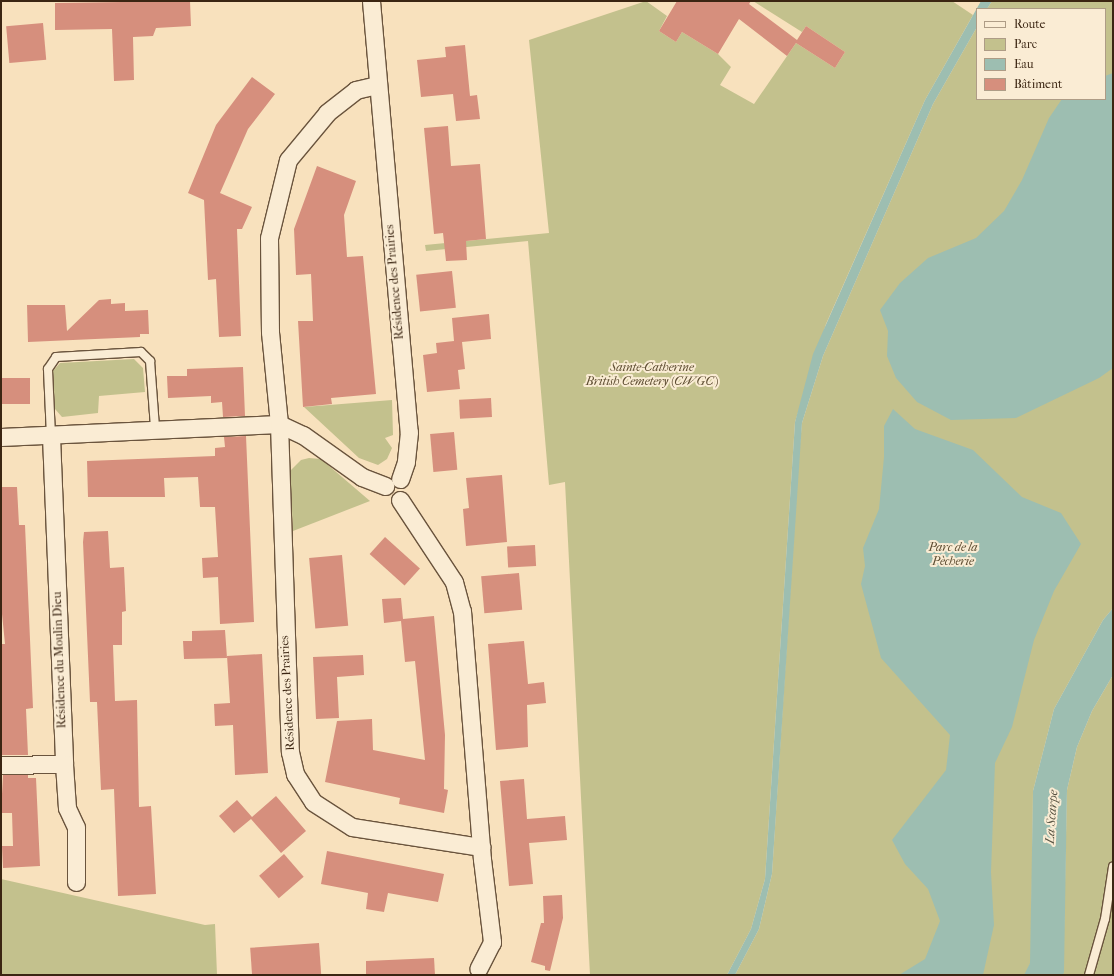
<!DOCTYPE html>
<html>
<head>
<meta charset="utf-8">
<style>
  body { margin:0 }
  #map { position:relative; width:1114px; height:976px; overflow:hidden; background:#f8e1bd; font-family:"IM FELL French Canon",serif }
  div>[style] { position:absolute }
  [style*='--x'] { left:calc(var(--x)*1px); top:calc(var(--y)*1px); width:calc(var(--w)*1px); rotate:calc(var(--a)*1deg) }
  .green>* { inset:0; background:#c3c18d }
  .water>* { inset:0; background:#9dbeb1 }
  .building>* { inset:0; background:#d68f7d; transform-origin:0 0 }
  .roads { filter:drop-shadow(1px 0 #6a543d) drop-shadow(-1px 0 #6a543d) drop-shadow(0 1px #6a543d) drop-shadow(0 -1px #6a543d) }
  .service>* { height:8px; margin:-4px; padding:0 4px; transform-origin:4px; border-radius:4px; background:#faecd4 }
  .minor>* { height:17px; margin:-8.5px; padding:0 8.5px; transform-origin:8.5px; border-radius:8.5px; background:#faecd4 }
  span { translate:-50% -50%; white-space:nowrap; text-align:center; line-height:1.15; -webkit-text-stroke:4px #faecd4; paint-order:stroke }
  .street-label { font-size:12px; color:#3b2512 }
  .park-label { font-size:12px; color:#5d4c31; font-style:italic }
  .water-label { font-size:13px; color:#585342; font-style:italic }
  .frame { position:absolute; inset:0; border:2px solid #3b2512; pointer-events:none }
  .legend { position:absolute; left:976px; top:8px; width:130px; height:92px; box-sizing:border-box; background:#faecd4; border:1px solid #ae9c86; margin:0; padding:5px 7px; list-style:none; font-size:12px; color:#3b2512 }
  .legend li { display:flex; align-items:center; gap:8px; height:20px }
  .legend b { width:20px; border:1px solid #ae9c86 }
</style>
</head>
<body>
<div id="map">
  <div class="green">
    <div style="clip-path:polygon(646px 1px,667px 16px,659px 31px,676px 42px,682px 32px,718px 54px,731px 67px,720px 85px,754px 104px,796px 43px,835px 68px,845px 52px,806px 26px,802px 32px,753px 1px,952px 1px,973px 15px,925px 100px,826px 324px,795px 422px,765px 879px,751px 929px,727px 975px,590px 975px,565px 482px,549px 485px,528px 241px,426px 251px,425px 245px,549px 233px,529px 40px)"></div>
    <div style="clip-path:polygon(992px 1px,1113px 1px,1113px 608px,1103px 620px,1054px 709px,1033px 791px,1031px 962px,1025px 975px,735px 975px,759px 929px,772px 874px,799px 454px,802px 423px,823px 356px,933px 104px,977px 27px,977px 99px,1105px 99px,1105px 9px,987px 9px)"></div>
    <div style="clip-path:polygon(134px 359px,143px 368px,145px 392px,99px 396px,98px 413px,62px 417px,55px 409px,53px 371px,60px 363px)"></div>
    <div style="clip-path:polygon(392px 400px,393px 435px,385px 438px,392px 448px,387px 459px,378px 465px,359px 458px,304px 407px)"></div>
    <div style="clip-path:polygon(309px 458px,321px 459px,370px 501px,293px 531px,290px 471px,301px 460px)"></div>
    <div style="clip-path:polygon(1113px 675px,1113px 975px,1063px 975px,1067px 790px,1077px 747px,1092px 711px)"></div>
    <div style="clip-path:polygon(1px 879px,205px 925px,215px 924px,217px 975px,1px 975px)"></div>
  </div>
  <div class="water">
    <div style="clip-path:polygon(981px 1px,992px 1px,987px 9px,977px 9px,977px 27px,933px 104px,823px 356px,802px 423px,772px 874px,759px 929px,735px 975px,727px 975px,751px 929px,765px 879px,795px 422px,813px 354px,925px 100px)"></div>
    <div style="clip-path:polygon(1113px 73px,1113px 368px,1099px 378px,1016px 418px,951px 420px,917px 402px,896px 378px,887px 356px,888px 331px,880px 310px,900px 283px,928px 258px,976px 238px,1004px 211px,1022px 180px,1049px 118px,1062px 99px,1105px 99px,1105px 76px)"></div>
    <div style="clip-path:polygon(893px 409px,915px 429px,973px 450px,1022px 497px,1061px 513px,1081px 544px,1054px 591px,1034px 640px,1012px 727px,995px 763px,991px 872px,994px 925px,983px 975px,899px 975px,925px 959px,940px 921px,928px 889px,905px 864px,892px 840px,946px 770px,950px 735px,881px 658px,861px 584px,865px 566px,863px 548px,879px 509px,884px 457px,884px 426px)"></div>
    <div style="clip-path:polygon(1113px 608px,1113px 675px,1092px 711px,1077px 747px,1067px 790px,1064px 972px,1063px 975px,1024px 975px,1030px 963px,1033px 791px,1054px 709px,1103px 620px)"></div>
  </div>
  <div class="building">
    <div style="clip-path:polygon(190px 1px,191px 26px,156px 28px,153px 36px,133px 37px,134px 80px,114px 81px,112px 29px,55px 30px,55px 3px)"></div>
    <div style="clip-path:polygon(677px 1px,751px 1px,749px 4px,797px 40px,806px 26px,845px 52px,835px 68px,796px 43px,787px 56px,739px 19px,718px 54px,682px 32px,676px 42px,659px 31px)"></div>
    <div style="left:43px;top:23px;width:37px;height:37px;rotate:85deg"></div>
    <div style="clip-path:polygon(465px 45px,470px 96px,477px 95px,480px 119px,456px 121px,453px 94px,421px 97px,417px 60px,446px 57px,445px 47px)"></div>
    <div style="clip-path:polygon(252px 77px,275px 94px,248px 129px,220px 193px,252px 207px,242px 229px,237px 229px,241px 336px,219px 337px,216px 279px,208px 280px,204px 200px,188px 193px,216px 125px)"></div>
    <div style="clip-path:polygon(448px 126px,451px 166px,480px 164px,486px 239px,466px 241px,467px 260px,446px 261px,443px 233px,434px 234px,424px 128px)"></div>
    <div style="clip-path:polygon(317px 166px,356px 181px,344px 215px,347px 257px,363px 256px,376px 394px,331px 398px,332px 404px,303px 407px,298px 321px,313px 321px,311px 274px,296px 275px,294px 229px)"></div>
    <div style="left:452px;top:271px;width:37px;height:36px;rotate:84deg"></div>
    <div style="clip-path:polygon(111px 299px,111px 304px,125px 303px,125px 311px,148px 310px,149px 334px,140px 334px,140px 337px,28px 342px,27px 305px,65px 305px,67px 331px,99px 300px)"></div>
    <div style="clip-path:polygon(489px 314px,491px 339px,462px 342px,465px 369px,458px 370px,460px 389px,427px 392px,423px 355px,437px 353px,436px 343px,454px 341px,452px 318px)"></div>
    <div style="clip-path:polygon(243px 367px,245px 416px,223px 417px,222px 402px,211px 403px,211px 396px,168px 398px,167px 376px,187px 376px,187px 369px)"></div>
    <div style="left:30px;top:378px;width:26px;height:29px;rotate:90deg"></div>
    <div style="left:491px;top:398px;width:19px;height:32px;rotate:87deg"></div>
    <div style="left:454px;top:432px;width:38px;height:24px;rotate:85deg"></div>
    <div style="clip-path:polygon(246px 436px,254px 622px,220px 624px,218px 577px,203px 578px,202px 558px,218px 557px,215px 507px,200px 507px,198px 477px,164px 478px,165px 497px,88px 497px,87px 461px,215px 456px,215px 448px,225px 447px,224px 437px)"></div>
    <div style="clip-path:polygon(502px 475px,507px 542px,466px 546px,463px 509px,469px 508px,466px 478px)"></div>
    <div style="clip-path:polygon(1px 487px,17px 487px,19px 525px,25px 525px,33px 708px,26px 709px,28px 755px,2px 755px,1px 644px,5px 644px,1px 604px)"></div>
    <div style="clip-path:polygon(108px 531px,110px 568px,124px 567px,126px 611px,122px 612px,122px 645px,113px 645px,115px 701px,137px 700px,139px 807px,151px 806px,156px 894px,118px 896px,114px 789px,101px 790px,97px 702px,90px 702px,83px 542px,84px 532px)"></div>
    <div style="left:385px;top:537px;width:47px;height:23px;rotate:42deg"></div>
    <div style="left:535px;top:545px;width:21px;height:28px;rotate:87deg"></div>
    <div style="left:342px;top:555px;width:71px;height:33px;rotate:85deg"></div>
    <div style="left:519px;top:573px;width:37px;height:38px;rotate:85deg"></div>
    <div style="clip-path:polygon(401px 598px,403px 619px,434px 616px,445px 735px,444px 789px,448px 790px,444px 813px,399px 804px,400px 798px,325px 782px,337px 721px,372px 719px,373px 750px,425px 760px,415px 661px,405px 662px,401px 621px,384px 623px,382px 599px)"></div>
    <div style="clip-path:polygon(225px 630px,227px 658px,184px 659px,183px 641px,192px 641px,192px 631px)"></div>
    <div style="clip-path:polygon(524px 641px,528px 684px,544px 682px,546px 703px,527px 705px,528px 747px,496px 750px,488px 644px)"></div>
    <div style="clip-path:polygon(262px 654px,268px 773px,235px 775px,233px 725px,215px 726px,214px 704px,230px 703px,227px 656px)"></div>
    <div style="clip-path:polygon(363px 655px,364px 675px,337px 677px,339px 718px,316px 719px,313px 657px)"></div>
    <div style="clip-path:polygon(3px 775px,28px 775px,28px 778px,36px 778px,40px 866px,3px 868px,2px 846px,13px 846px,12px 813px,1px 813px)"></div>
    <div style="clip-path:polygon(524px 779px,527px 819px,565px 816px,567px 840px,529px 843px,533px 884px,509px 886px,500px 781px)"></div>
    <div style="clip-path:polygon(276px 796px,306px 831px,281px 853px,251px 819px,234px 833px,219px 816px,237px 800px,252px 817px)"></div>
    <div style="clip-path:polygon(327px 851px,444px 874px,438px 902px,388px 893px,384px 912px,366px 909px,368px 893px,321px 884px)"></div>
    <div style="left:284px;top:854px;width:30px;height:33px;rotate:49deg"></div>
    <div style="clip-path:polygon(562px 895px,563px 918px,550px 971px,545px 970px,545px 966px,531px 962px,541px 923px,544px 923px,543px 896px)"></div>
    <div style="left:319px;top:943px;width:32px;height:69px;rotate:86deg"></div>
    <div style="clip-path:polygon(434px 958px,435px 975px,366px 975px,366px 961px)"></div>
  </div>
  <div class="roads">
    <div class="service">
      <div style="--x:51;--y:436;--w:67;--a:-92.6"></div>
      <div style="--x:48;--y:369;--w:14;--a:-56"></div>
      <div style="--x:56;--y:357;--w:85;--a:-3.4"></div>
      <div style="--x:141;--y:352;--w:13;--a:45"></div>
      <div style="--x:150;--y:361;--w:67;--a:85.7"></div>
      <div style="--x:1089;--y:975;--w:58;--a:-74.1"></div>
      <div style="--x:1105;--y:919;--w:53;--a:-81.3"></div>
    </div>
    <div class="minor">
      <div style="--x:371;--y:1;--w:433;--a:85"></div>
      <div style="--x:409;--y:432;--w:30;--a:96"></div>
      <div style="--x:406;--y:462;--w:18;--a:109"></div>
      <div style="--x:377;--y:85;--w:22;--a:167"></div>
      <div style="--x:356;--y:90;--w:37;--a:142"></div>
      <div style="--x:327;--y:113;--w:61;--a:129.7"></div>
      <div style="--x:288;--y:160;--w:80;--a:103.7"></div>
      <div style="--x:269;--y:238;--w:94;--a:89.4"></div>
      <div style="--x:270;--y:332;--w:92;--a:84.4"></div>
      <div style="--x:279;--y:424;--w:328;--a:88.1"></div>
      <div style="--x:290;--y:752;--w:23;--a:77"></div>
      <div style="--x:295;--y:774;--w:33;--a:57"></div>
      <div style="--x:313;--y:802;--w:46;--a:32.7"></div>
      <div style="--x:352;--y:827;--w:131;--a:8.8"></div>
      <div style="--x:51;--y:436;--w:328;--a:87.7"></div>
      <div style="--x:64;--y:764;--w:44;--a:86.1"></div>
      <div style="--x:67;--y:808;--w:21;--a:65"></div>
      <div style="--x:76;--y:827;--w:55;--a:90"></div>
      <div style="--x:1;--y:437;--w:278;--a:-2.7"></div>
      <div style="--x:279;--y:424;--w:26;--a:25"></div>
      <div style="--x:303;--y:435;--w:72;--a:35.4"></div>
      <div style="--x:362;--y:477;--w:25;--a:21"></div>
      <div style="--x:400;--y:500;--w:98;--a:56.6"></div>
      <div style="--x:454;--y:582;--w:30;--a:75"></div>
      <div style="--x:462;--y:611;--w:249;--a:85.4"></div>
      <div style="--x:482;--y:859;--w:84;--a:83.1"></div>
      <div style="--x:492;--y:942;--w:30;--a:117"></div>
      <div style="--x:1;--y:765;--w:63;--a:-0.9"></div>
    </div>
  </div>
  <div class="street-label">
    <span style="left:395px;top:282px;rotate:-95deg">Résidence des Prairies</span>
    <span style="left:60px;top:660px;rotate:-92deg">Résidence du Moulin Dieu</span>
    <span style="left:288px;top:693px;rotate:-93deg">Résidence des Prairies</span>
  </div>
  <div class="park-label">
    <span style="left:652px;top:375px">Sainte-Catherine<br>British Cemetery (CWGC)</span>
    <span style="left:953px;top:555px">Parc de la<br>Pècherie</span>
  </div>
  <div class="water-label">
    <span style="left:1052px;top:817px;rotate:-86deg">La Scarpe</span>
  </div>
  <div class="frame"></div>
  <ul class="legend">
  <li><b style="height:5px;background:#faecd4"></b>Route</li>
  <li><b style="height:11px;background:#c3c18d"></b>Parc</li>
  <li><b style="height:11px;background:#9dbeb1"></b>Eau</li>
  <li><b style="height:11px;background:#d68f7d"></b>Bâtiment</li>
  </ul>
</div>
</body>
</html>
